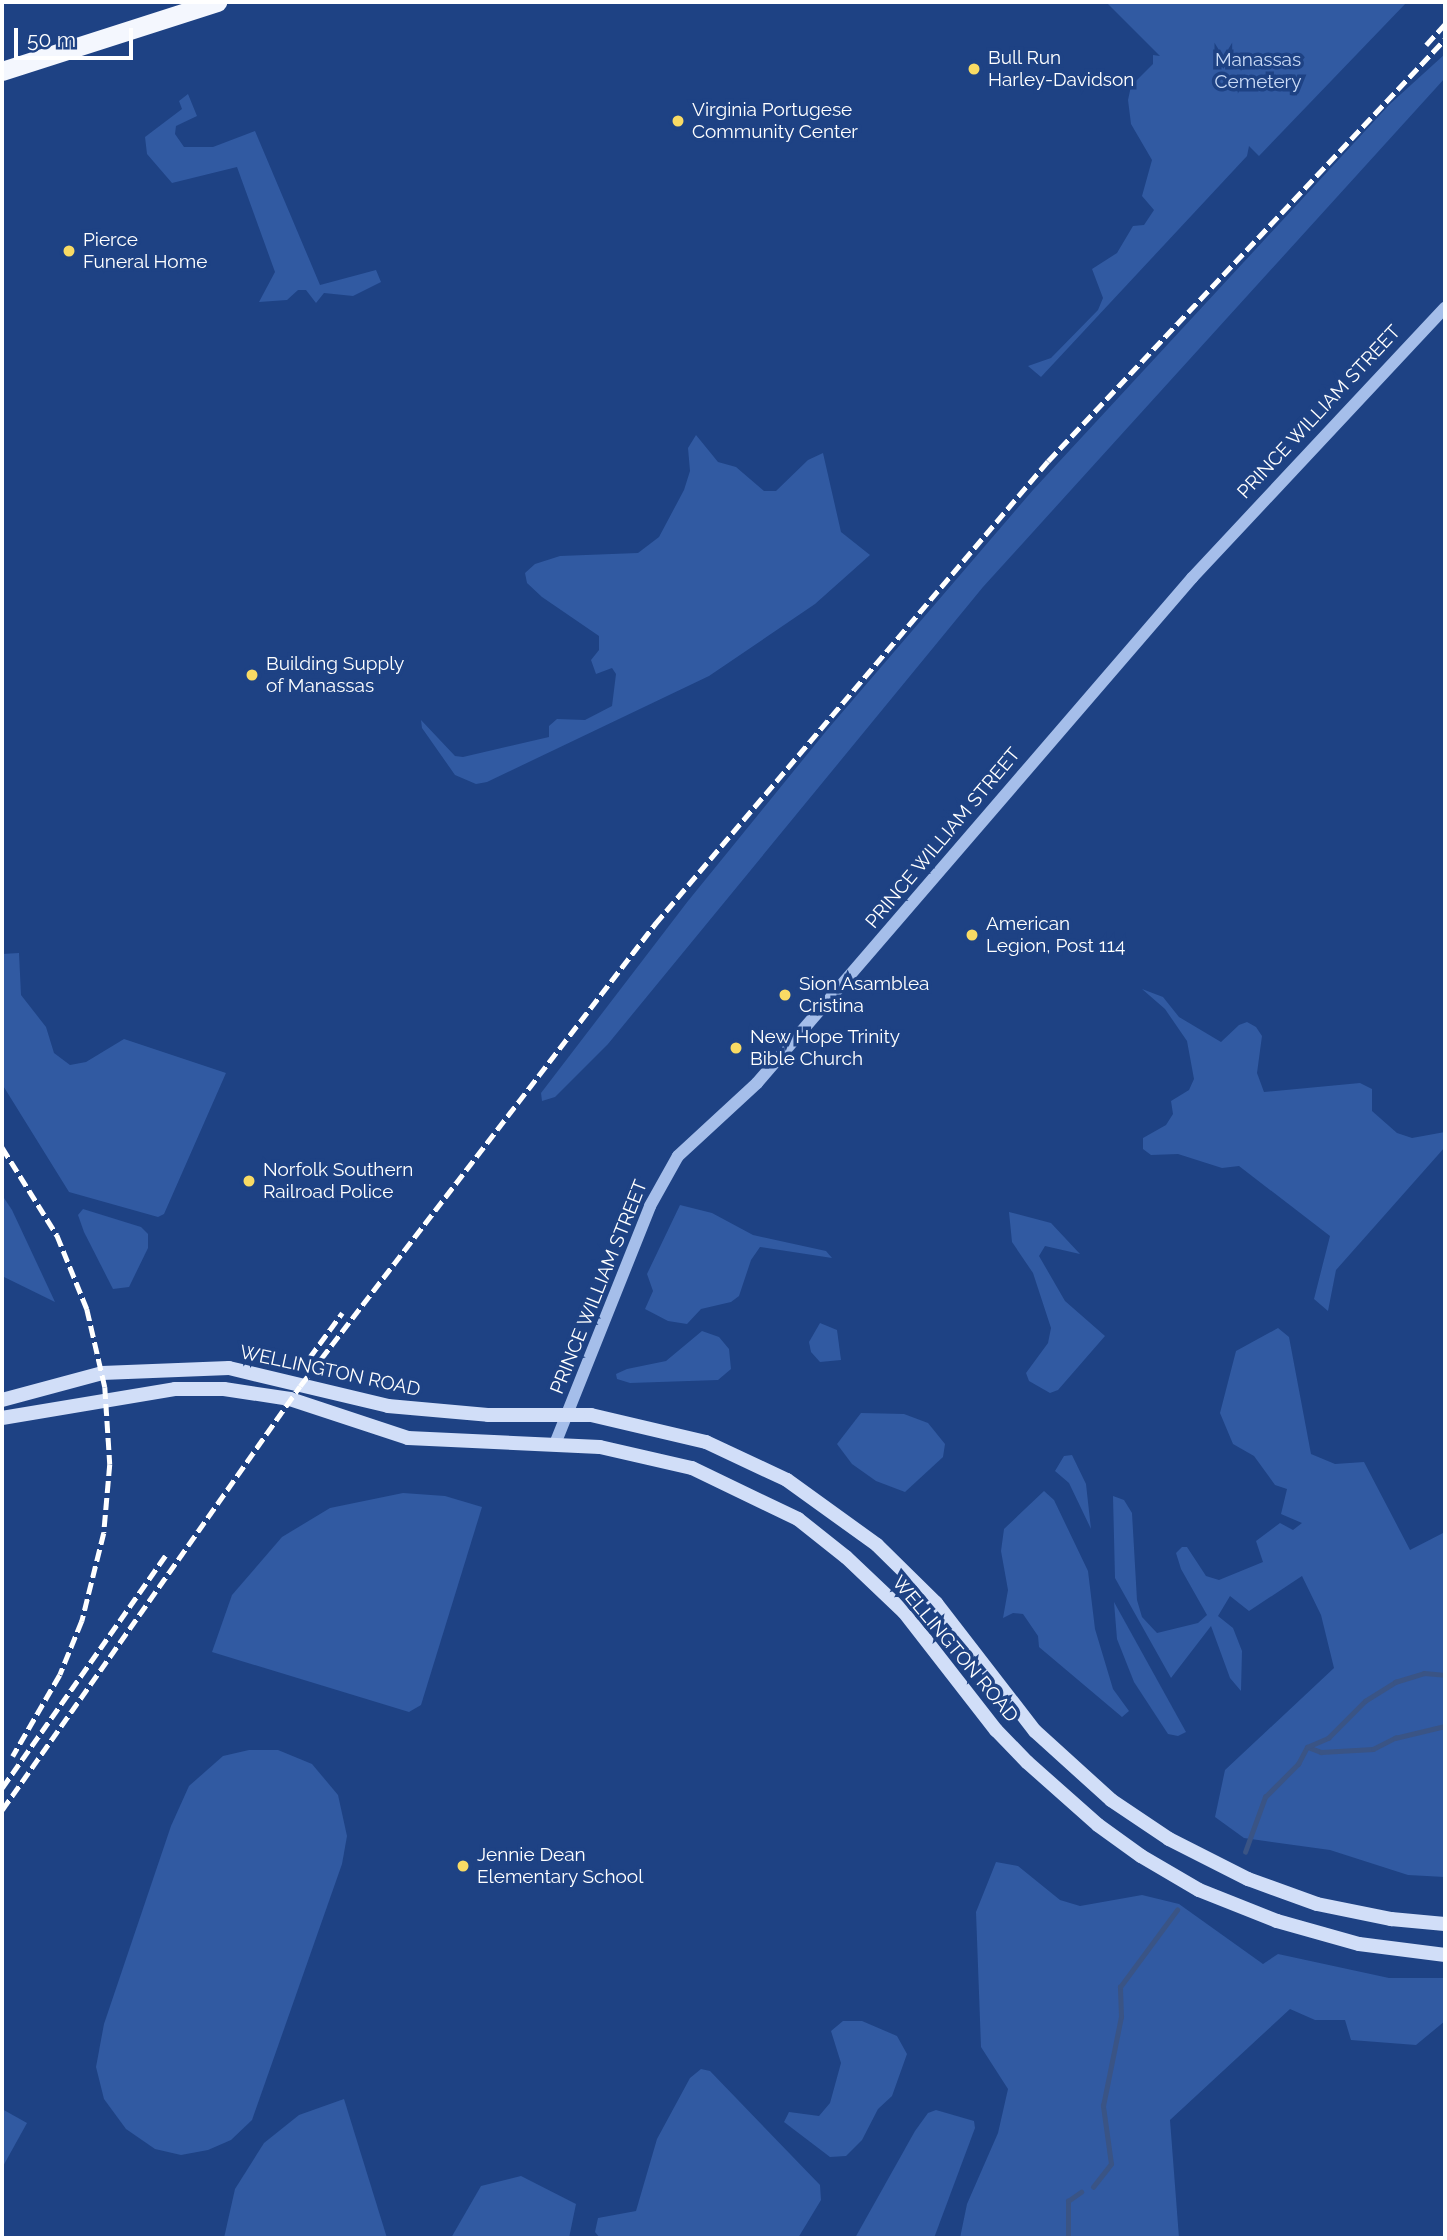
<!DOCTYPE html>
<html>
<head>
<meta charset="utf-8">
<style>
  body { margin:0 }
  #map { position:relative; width:1447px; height:2240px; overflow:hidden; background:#1e4284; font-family:Raleway,sans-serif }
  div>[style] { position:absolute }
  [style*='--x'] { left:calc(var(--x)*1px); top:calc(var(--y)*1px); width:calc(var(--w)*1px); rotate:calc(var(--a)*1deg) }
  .green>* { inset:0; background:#315aa2 }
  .stream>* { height:4.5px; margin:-2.25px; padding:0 2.25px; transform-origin:2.25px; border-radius:2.25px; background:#3a5485 }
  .tertiary>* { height:12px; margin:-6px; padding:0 6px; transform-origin:6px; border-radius:6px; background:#a5beea }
  .secondary>* { height:14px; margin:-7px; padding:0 7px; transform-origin:7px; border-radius:7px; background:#d1def8 }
  .trunk>* { height:19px; margin:-9.5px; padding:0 9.5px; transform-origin:9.5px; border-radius:9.5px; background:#f4f7fe }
  .rail>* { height:4.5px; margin-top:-2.25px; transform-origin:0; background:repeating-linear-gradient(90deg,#fff 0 12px,transparent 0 17px) }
  .dots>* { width:19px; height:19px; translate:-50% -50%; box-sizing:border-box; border:4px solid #1e4284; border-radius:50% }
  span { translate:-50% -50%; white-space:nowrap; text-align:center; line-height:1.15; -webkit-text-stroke:7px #1e4284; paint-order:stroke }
  .poi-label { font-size:19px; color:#fff }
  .left { translate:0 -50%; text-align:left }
  .park-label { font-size:19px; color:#cadbf7 }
  .street-label { font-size:19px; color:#fff }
  .frame { position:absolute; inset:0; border:4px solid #fff; pointer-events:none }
  .scale { position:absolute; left:14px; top:28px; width:119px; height:32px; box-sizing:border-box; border:4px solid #fff; border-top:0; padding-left:9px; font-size:21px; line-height:24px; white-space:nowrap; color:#fff; -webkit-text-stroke:5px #1e4284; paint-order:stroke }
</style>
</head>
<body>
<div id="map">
  <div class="green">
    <div style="clip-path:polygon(1106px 2px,1407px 2px,1259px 156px,1249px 146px,1247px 156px,1041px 377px,1028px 366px,1051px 358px,1098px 310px,1103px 298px,1092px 269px,1117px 253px,1133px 226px,1144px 225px,1154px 210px,1142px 196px,1152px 160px,1131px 124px,1128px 100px,1131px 86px,1153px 64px,1153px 55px,1160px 56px)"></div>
    <div style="clip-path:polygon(1445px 54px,1445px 78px,983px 587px,608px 1044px,555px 1097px,542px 1101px,541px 1093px,688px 901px,827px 730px,1033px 490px,1390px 104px)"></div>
    <div style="clip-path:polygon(188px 94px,197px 116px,176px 126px,175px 134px,184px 147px,213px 147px,255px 131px,320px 285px,376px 270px,381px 282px,353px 296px,324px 293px,316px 303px,306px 290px,298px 290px,287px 300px,259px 302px,275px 272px,237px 167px,172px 183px,147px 154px,145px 137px,182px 109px,179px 101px)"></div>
    <div style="clip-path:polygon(696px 435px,718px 462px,736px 467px,764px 491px,776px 491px,808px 460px,823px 453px,841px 532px,870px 555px,815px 604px,709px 676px,487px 782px,476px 784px,455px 775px,422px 728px,421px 720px,455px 756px,463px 757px,549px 737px,549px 726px,557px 719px,585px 720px,612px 706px,616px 674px,612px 668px,596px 674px,591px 660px,599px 650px,599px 636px,542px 597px,527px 583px,525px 573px,535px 564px,560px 556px,638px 553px,659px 537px,684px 490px,690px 471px,688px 448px)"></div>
    <div style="clip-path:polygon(19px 953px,21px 995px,46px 1027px,54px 1053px,70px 1065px,86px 1062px,124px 1039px,226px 1073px,164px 1214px,158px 1217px,69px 1192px,2px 1084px,2px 954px)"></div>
    <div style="clip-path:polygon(1142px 989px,1163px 997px,1179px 1017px,1221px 1042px,1239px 1025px,1247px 1022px,1256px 1027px,1262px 1036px,1257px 1073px,1264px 1092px,1360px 1083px,1372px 1089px,1372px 1111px,1397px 1133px,1412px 1138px,1445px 1132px,1445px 1147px,1336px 1270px,1328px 1311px,1314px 1299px,1330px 1236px,1239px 1166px,1222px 1168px,1178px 1154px,1151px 1155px,1143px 1149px,1143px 1138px,1166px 1125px,1173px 1114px,1171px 1101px,1189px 1090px,1194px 1079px,1187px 1041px,1165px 1009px)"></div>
    <div style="clip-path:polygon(2px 1195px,12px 1210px,55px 1302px,2px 1276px)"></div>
    <div style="clip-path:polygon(680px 1205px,712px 1213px,753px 1235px,826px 1251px,832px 1258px,760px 1247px,751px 1260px,739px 1296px,731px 1302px,701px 1309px,687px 1324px,668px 1321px,645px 1309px,653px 1291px,647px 1274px)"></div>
    <div style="clip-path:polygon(83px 1209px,141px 1227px,148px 1234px,148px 1248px,129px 1287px,113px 1289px,84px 1232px,78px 1215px)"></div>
    <div style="clip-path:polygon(1009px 1212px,1051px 1223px,1080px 1254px,1045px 1246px,1039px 1256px,1065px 1301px,1105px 1336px,1058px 1390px,1050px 1393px,1029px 1381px,1026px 1373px,1048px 1343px,1051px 1328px,1033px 1273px,1012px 1242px)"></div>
    <div style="clip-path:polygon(820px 1323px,837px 1330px,841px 1360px,820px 1362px,811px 1352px,809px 1342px)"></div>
    <div style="clip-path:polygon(1278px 1328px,1289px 1337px,1311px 1454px,1335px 1464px,1364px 1462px,1410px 1550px,1445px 1532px,1445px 1877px,1408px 1875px,1330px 1850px,1244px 1838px,1215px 1817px,1225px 1770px,1334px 1668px,1321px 1615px,1302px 1576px,1249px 1611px,1230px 1596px,1218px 1616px,1233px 1628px,1242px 1651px,1241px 1691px,1230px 1678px,1211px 1626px,1171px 1678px,1115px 1578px,1113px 1496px,1124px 1500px,1132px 1513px,1137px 1600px,1142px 1617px,1157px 1633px,1198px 1623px,1207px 1615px,1181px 1569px,1176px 1553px,1182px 1547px,1187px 1547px,1206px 1576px,1219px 1580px,1263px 1562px,1256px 1541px,1280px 1523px,1293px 1530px,1302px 1523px,1281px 1514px,1287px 1489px,1275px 1485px,1254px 1456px,1233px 1444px,1220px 1413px,1236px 1351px)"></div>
    <div style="clip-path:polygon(702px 1331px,719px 1337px,729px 1349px,731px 1369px,718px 1380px,630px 1383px,617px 1379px,616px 1374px,627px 1369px,666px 1361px)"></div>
    <div style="clip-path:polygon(861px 1413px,904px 1414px,928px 1423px,945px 1444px,943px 1457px,905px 1492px,876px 1481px,852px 1464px,837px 1444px)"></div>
    <div style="clip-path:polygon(1072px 1455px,1086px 1484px,1091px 1529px,1069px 1483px,1055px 1471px,1064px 1456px)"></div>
    <div style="clip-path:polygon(1044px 1491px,1054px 1500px,1088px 1571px,1095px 1629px,1113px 1689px,1129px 1711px,1122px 1717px,1039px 1647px,1038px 1636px,1023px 1614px,1013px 1613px,1003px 1618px,1008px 1590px,1001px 1551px,1004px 1529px)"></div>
    <div style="clip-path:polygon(403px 1493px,445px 1496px,482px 1507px,421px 1705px,409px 1712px,212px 1652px,232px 1595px,282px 1537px,330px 1508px)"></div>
    <div style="clip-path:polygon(1114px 1602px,1186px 1732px,1178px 1736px,1168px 1734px,1134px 1682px,1117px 1639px)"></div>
    <div style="clip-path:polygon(278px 1750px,312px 1764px,338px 1795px,347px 1836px,342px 1864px,252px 2120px,231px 2140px,208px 2150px,181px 2155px,155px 2149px,126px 2129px,104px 2099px,96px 2067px,104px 2024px,171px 1826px,189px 1786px,223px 1756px,249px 1750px)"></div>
    <div style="clip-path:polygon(996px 1862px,1018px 1866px,1060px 1900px,1080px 1906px,1142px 1895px,1179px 1904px,1263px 1964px,1278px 1954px,1389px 1978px,1445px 1978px,1445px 2021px,1416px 2045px,1351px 2040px,1345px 2020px,1315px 2020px,1290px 2009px,1170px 2120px,1179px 2238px,960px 2238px,967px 2204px,998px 2133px,1008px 2089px,981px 2047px,976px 1912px)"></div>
    <div style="clip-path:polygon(843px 2021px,862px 2021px,897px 2036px,907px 2054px,892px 2096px,878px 2109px,862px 2140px,846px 2156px,830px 2157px,784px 2122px,789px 2112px,819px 2116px,830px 2103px,841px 2063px,831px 2031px)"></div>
    <div style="clip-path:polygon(701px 2069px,710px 2071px,820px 2185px,821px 2200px,798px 2238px,600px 2238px,595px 2232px,598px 2218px,636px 2211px,657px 2139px,690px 2078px)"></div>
    <div style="clip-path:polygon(344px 2099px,387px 2238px,224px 2238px,235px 2189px,264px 2143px,299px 2115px)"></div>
    <div style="clip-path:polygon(2px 2109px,27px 2123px,2px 2168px)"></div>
    <div style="clip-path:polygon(936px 2110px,974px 2121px,975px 2128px,934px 2238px,855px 2238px,915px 2131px,928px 2113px)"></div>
    <div style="clip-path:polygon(521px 2176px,576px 2204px,569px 2238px,451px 2238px,481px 2186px)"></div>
  </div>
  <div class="stream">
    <div style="--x:1308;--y:1747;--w:14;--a:21"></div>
    <div style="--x:1321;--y:1752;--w:52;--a:-3.3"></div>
    <div style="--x:1373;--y:1749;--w:25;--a:-27"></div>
    <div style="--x:1395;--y:1738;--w:51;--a:-13.5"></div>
    <div style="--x:1245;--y:1852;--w:59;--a:-70"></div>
    <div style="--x:1265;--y:1797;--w:47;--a:-45"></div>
    <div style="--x:1298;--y:1764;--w:19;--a:-62"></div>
    <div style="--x:1307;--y:1747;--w:23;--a:-23"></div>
    <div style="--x:1328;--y:1738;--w:52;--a:-45"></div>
    <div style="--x:1365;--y:1701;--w:36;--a:-32"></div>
    <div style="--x:1395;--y:1682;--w:30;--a:-17"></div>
    <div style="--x:1424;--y:1673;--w:21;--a:5"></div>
    <div style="--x:1093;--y:2187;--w:29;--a:-52"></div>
    <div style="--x:1111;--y:2164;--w:59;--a:-97.9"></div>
    <div style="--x:1103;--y:2106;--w:91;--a:-78.6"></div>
    <div style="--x:1121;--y:2017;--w:30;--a:-92"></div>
    <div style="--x:1120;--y:1987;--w:96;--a:-53.5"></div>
    <div style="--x:1068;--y:2238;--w:37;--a:-90"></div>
    <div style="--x:1068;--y:2201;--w:16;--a:-35"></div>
  </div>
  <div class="tertiary">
    <div style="--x:555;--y:1444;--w:256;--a:-68.2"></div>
    <div style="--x:650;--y:1206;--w:57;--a:-60.8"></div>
    <div style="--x:678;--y:1156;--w:108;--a:-42.7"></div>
    <div style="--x:757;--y:1083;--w:667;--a:-49.26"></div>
    <div style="--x:1192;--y:578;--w:370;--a:-46.9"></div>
  </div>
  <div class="secondary">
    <div style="--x:2;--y:1400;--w:104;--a:-15.1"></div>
    <div style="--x:102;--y:1373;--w:127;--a:-2.3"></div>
    <div style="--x:229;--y:1368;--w:163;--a:13.4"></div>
    <div style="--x:388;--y:1406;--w:100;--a:5.1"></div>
    <div style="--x:488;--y:1415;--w:103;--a:0"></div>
    <div style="--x:591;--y:1415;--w:118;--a:13.2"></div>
    <div style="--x:706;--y:1442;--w:89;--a:25.1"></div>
    <div style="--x:787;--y:1480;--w:111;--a:35.8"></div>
    <div style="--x:877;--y:1545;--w:83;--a:44.5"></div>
    <div style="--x:936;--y:1603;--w:162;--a:52.3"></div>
    <div style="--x:1035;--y:1731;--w:103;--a:42.2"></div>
    <div style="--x:1111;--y:1800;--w:70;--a:33.9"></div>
    <div style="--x:1169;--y:1839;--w:89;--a:26.9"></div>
    <div style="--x:1248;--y:1879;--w:73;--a:19.9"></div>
    <div style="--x:1317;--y:1904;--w:76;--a:11.5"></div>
    <div style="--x:1391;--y:1919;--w:54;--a:5.3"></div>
    <div style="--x:2;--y:1418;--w:175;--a:-9.5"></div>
    <div style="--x:175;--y:1389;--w:49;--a:0"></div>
    <div style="--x:224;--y:1389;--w:67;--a:8.6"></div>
    <div style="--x:290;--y:1399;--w:124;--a:18.3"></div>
    <div style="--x:408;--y:1438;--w:192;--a:2.7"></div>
    <div style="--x:600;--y:1447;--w:94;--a:12.9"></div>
    <div style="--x:692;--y:1468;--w:118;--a:25.7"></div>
    <div style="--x:798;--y:1519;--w:61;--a:38.4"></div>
    <div style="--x:846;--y:1557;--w:80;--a:43.5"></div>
    <div style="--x:904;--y:1612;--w:150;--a:52.1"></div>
    <div style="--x:996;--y:1730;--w:45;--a:45.9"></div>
    <div style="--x:1027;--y:1762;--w:95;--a:41.6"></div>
    <div style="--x:1098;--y:1825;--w:53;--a:35.8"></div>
    <div style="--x:1141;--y:1856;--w:67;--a:30.4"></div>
    <div style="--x:1199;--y:1890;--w:84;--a:21.7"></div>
    <div style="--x:1277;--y:1921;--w:85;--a:15.7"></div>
    <div style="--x:1359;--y:1944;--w:87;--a:7.3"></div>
  </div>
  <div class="trunk">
    <div style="--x:2;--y:71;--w:226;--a:-17.8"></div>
  </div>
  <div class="rail">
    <div style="--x:1426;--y:45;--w:28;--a:-48"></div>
    <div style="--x:2;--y:1147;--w:104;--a:58"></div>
    <div style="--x:57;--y:1235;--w:80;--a:67.9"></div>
    <div style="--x:87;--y:1309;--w:80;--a:77"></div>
    <div style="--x:105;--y:1387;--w:77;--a:86.3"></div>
    <div style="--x:110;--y:1464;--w:69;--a:95"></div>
    <div style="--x:104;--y:1533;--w:91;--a:104"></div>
    <div style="--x:82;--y:1621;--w:58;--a:112.2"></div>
    <div style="--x:60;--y:1675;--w:94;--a:120.1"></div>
    <div style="--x:309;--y:1358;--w:56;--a:-53.7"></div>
    <div style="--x:2;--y:1788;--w:284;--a:-54.9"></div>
    <div style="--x:2;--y:1810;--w:518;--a:-54.9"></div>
    <div style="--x:300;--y:1386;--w:583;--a:-52.46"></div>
    <div style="--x:655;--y:924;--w:607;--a:-49.68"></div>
    <div style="--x:1048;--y:461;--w:579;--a:-46.75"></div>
  </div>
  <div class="dots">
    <div style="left:974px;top:69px;background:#f9db64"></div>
    <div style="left:678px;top:121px;background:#f9db64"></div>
    <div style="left:69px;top:251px;background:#f9db64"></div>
    <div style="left:252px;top:675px;background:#f9db64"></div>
    <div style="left:972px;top:935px;background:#f9db64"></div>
    <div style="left:785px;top:995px;background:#f9db64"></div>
    <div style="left:736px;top:1048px;background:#f9db64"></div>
    <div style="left:249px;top:1181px;background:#f9db64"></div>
    <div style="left:463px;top:1866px;background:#f9db64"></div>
  </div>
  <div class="poi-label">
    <span class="left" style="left:988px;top:69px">Bull Run<br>Harley-Davidson</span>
    <span class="left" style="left:692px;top:121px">Virginia Portugese<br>Community Center</span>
    <span class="left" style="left:83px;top:251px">Pierce<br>Funeral Home</span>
    <span class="left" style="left:266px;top:675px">Building Supply<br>of Manassas</span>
    <span class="left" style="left:986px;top:935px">American<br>Legion, Post 114</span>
    <span class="left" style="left:799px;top:995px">Sion Asamblea<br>Cristina</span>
    <span class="left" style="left:750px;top:1048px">New Hope Trinity<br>Bible Church</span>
    <span class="left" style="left:263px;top:1181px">Norfolk Southern<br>Railroad Police</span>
    <span class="left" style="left:477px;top:1866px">Jennie Dean<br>Elementary School</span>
  </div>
  <div class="park-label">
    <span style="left:1258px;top:71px">Manassas<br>Cemetery</span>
  </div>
  <div class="street-label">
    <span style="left:1319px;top:412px;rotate:-47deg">PRINCE WILLIAM STREET</span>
    <span style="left:943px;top:838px;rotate:-50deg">PRINCE WILLIAM STREET</span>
    <span style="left:599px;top:1287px;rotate:-68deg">PRINCE WILLIAM STREET</span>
    <span style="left:330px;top:1371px;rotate:12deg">WELLINGTON ROAD</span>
    <span style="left:955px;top:1649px;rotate:50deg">WELLINGTON ROAD</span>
  </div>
  <div class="frame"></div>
  <div class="scale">50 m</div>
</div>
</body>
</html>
